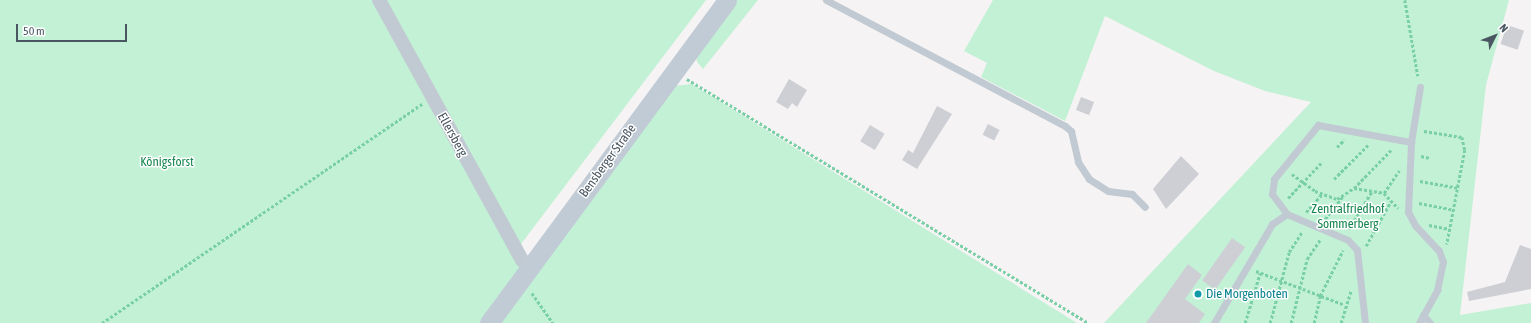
<!DOCTYPE html>
<html>
<head>
<meta charset="utf-8">
<style>
  body { margin:0 }
  #map { position:relative; width:1531px; height:323px; overflow:hidden; background:#f5f3f3; font-family:"Asap Condensed",sans-serif }
  div>[style] { position:absolute }
  [style*='--x'] { left:calc(var(--x)*1px); top:calc(var(--y)*1px); width:calc(var(--w)*1px); rotate:calc(var(--a)*1deg) }
  .green>* { inset:0; background:#c3f1d5 }
  .building>* { inset:0; background:#cdcfd5; transform-origin:0 0 }
  .path>* { height:2.5px; margin-top:-1.25px; transform-origin:0; background:repeating-linear-gradient(90deg,#7ad0a6 0 3px,transparent 0 5px) }
  .lane>* { height:7px; margin:-3.5px; padding:0 3.5px; transform-origin:3.5px; border-radius:3.5px; background:#c1cad2 }
  .street>* { height:14px; margin:-7px; padding:0 7px; transform-origin:7px; border-radius:7px; background:#c1cad2 }
  .secondary>* { height:19px; margin:-9.5px; padding:0 9.5px; transform-origin:9.5px; border-radius:9.5px; background:#c1cbd6 }
  .dots>* { width:11px; height:11px; translate:-50% -50%; box-sizing:border-box; border:2px solid #fff; border-radius:50% }
  span { translate:-50% -50%; white-space:nowrap; text-align:center; line-height:1.15; -webkit-text-stroke:3px #fff; paint-order:stroke }
  .street-label { font-size:13px; color:#4a5661 }
  .park-label { font-size:13px; color:#17864f }
  .culture-label { font-size:13px; color:#0d838f }
  .left { translate:0 -50%; text-align:left }
  .north { position:absolute; left:1475px; top:16px; width:40px; height:40px; -webkit-text-stroke:3px #fff; paint-order:stroke; rotate:48deg; font-size:11px; font-weight:700; line-height:16px; text-align:center; color:#4a5661 }
  .north::after { content:''; display:block; margin:auto; width:14px; height:18px; background:#4a5661; clip-path:polygon(50% 0,100% 100%,50% 72%,0 100%) }
  .scale { position:absolute; left:16px; top:24px; width:111px; height:18px; box-sizing:border-box; border:2px solid #4a5661; border-top:0; padding-left:5px; font-size:12px; line-height:14px; white-space:nowrap; color:#4a5661; -webkit-text-stroke:3px #fff; paint-order:stroke }
</style>
</head>
<body>
<div id="map">
  <div class="green">
    <div style="clip-path:polygon(0 0,706px 0,521px 244px,535px 273px,673px 86px,692px 84px,1077px 323px,0 323px)"></div>
    <div style="clip-path:polygon(736px 0,758px 0,703px 69px,697px 62px,696px 55px)"></div>
    <div style="clip-path:polygon(993px 0,1509px 0,1486px 85px,1460px 315px,1531px 303px,1531px 323px,1104px 323px,1311px 102px,1265px 91px,1214px 71px,1105px 16px,1065px 121px,981px 77px,987px 63px,964px 51px)"></div>
  </div>
  <div class="building">
    <div style="left:1507px;top:25px;width:18px;height:20px;rotate:19deg"></div>
    <div style="clip-path:polygon(789px 79px,807px 90px,797px 107px,792px 103px,788px 109px,776px 102px)"></div>
    <div style="left:1081px;top:97px;width:14px;height:14px;rotate:21deg"></div>
    <div style="clip-path:polygon(937px 106px,952px 114px,917px 169px,902px 160px,908px 150px,913px 153px)"></div>
    <div style="left:988px;top:124px;width:13px;height:12px;rotate:27deg"></div>
    <div style="left:870px;top:125px;width:17px;height:19px;rotate:31deg"></div>
    <div style="clip-path:polygon(1181px 156px,1199px 174px,1166px 209px,1153px 189px)"></div>
    <div style="left:1232px;top:238px;width:16px;height:52px;rotate:35deg"></div>
    <div style="clip-path:polygon(1520px 245px,1531px 249px,1531px 289px,1469px 301px,1467px 292px,1505px 282px)"></div>
    <div style="clip-path:polygon(1188px 264px,1202px 275px,1185px 299px,1205px 314px,1199px 323px,1146px 323px)"></div>
  </div>
  <div class="path">
    <div style="--x:1405;--y:0;--w:77;--a:80.3"></div>
    <div style="--x:687;--y:79;--w:470;--a:31.3"></div>
    <div style="--x:1424;--y:131;--w:38;--a:9"></div>
    <div style="--x:1462;--y:137;--w:13;--a:77"></div>
    <div style="--x:1465;--y:150;--w:96;--a:100.8"></div>
    <div style="--x:1337;--y:147;--w:10;--a:-45"></div>
    <div style="--x:1421;--y:156;--w:9;--a:13"></div>
    <div style="--x:1292;--y:174;--w:29;--a:36"></div>
    <div style="--x:1315;--y:191;--w:23;--a:20"></div>
    <div style="--x:1337;--y:199;--w:20;--a:-33"></div>
    <div style="--x:1354;--y:188;--w:30;--a:9"></div>
    <div style="--x:1384;--y:193;--w:21;--a:47"></div>
    <div style="--x:1334;--y:179;--w:49;--a:-45"></div>
    <div style="--x:1420;--y:181;--w:40;--a:10"></div>
    <div style="--x:1354;--y:188;--w:53;--a:-45.8"></div>
    <div style="--x:1384;--y:193;--w:27;--a:-56"></div>
    <div style="--x:1288;--y:198;--w:50;--a:-46.6"></div>
    <div style="--x:1419;--y:203;--w:36;--a:11"></div>
    <div style="--x:1306;--y:212;--w:24;--a:-48"></div>
    <div style="--x:1325;--y:219;--w:29;--a:-52"></div>
    <div style="--x:1429;--y:225;--w:21;--a:11"></div>
    <div style="--x:1349;--y:229;--w:44;--a:-58.8"></div>
    <div style="--x:1366;--y:246;--w:51;--a:-60.9"></div>
    <div style="--x:1256;--y:271;--w:95;--a:20.9"></div>
    <div style="--x:532;--y:293;--w:37;--a:55"></div>
    <div style="--x:102;--y:323;--w:388;--a:-34.4"></div>
    <div style="--x:1245;--y:323;--w:52;--a:-73.3"></div>
    <div style="--x:1270;--y:323;--w:73;--a:-75"></div>
    <div style="--x:1289;--y:252;--w:24;--a:-57"></div>
    <div style="--x:1291;--y:323;--w:66;--a:-76"></div>
    <div style="--x:1307;--y:259;--w:23;--a:-56"></div>
    <div style="--x:1314;--y:323;--w:28;--a:-77"></div>
    <div style="--x:1320;--y:296;--w:51;--a:-63.4"></div>
    <div style="--x:1341;--y:323;--w:34;--a:-73"></div>
  </div>
  <div class="lane">
    <div style="--x:826;--y:0;--w:270;--a:27.8"></div>
    <div style="--x:1065;--y:126;--w:8;--a:40"></div>
    <div style="--x:1071;--y:131;--w:32;--a:77"></div>
    <div style="--x:1078;--y:162;--w:20;--a:57"></div>
    <div style="--x:1089;--y:179;--w:22;--a:32"></div>
    <div style="--x:1108;--y:191;--w:24;--a:7"></div>
    <div style="--x:1132;--y:194;--w:18;--a:45"></div>
    <div style="--x:1287;--y:214;--w:25;--a:-127"></div>
    <div style="--x:1272;--y:194;--w:15;--a:-82"></div>
    <div style="--x:1274;--y:179;--w:70;--a:-50.8"></div>
    <div style="--x:1318;--y:125;--w:95;--a:10.4"></div>
    <div style="--x:1423;--y:315;--w:11;--a:49"></div>
    <div style="--x:1214;--y:323;--w:115;--a:-59.6"></div>
    <div style="--x:1272;--y:224;--w:18;--a:-34"></div>
    <div style="--x:1287;--y:214;--w:66;--a:23.1"></div>
    <div style="--x:1348;--y:240;--w:13;--a:48"></div>
    <div style="--x:1357;--y:250;--w:73;--a:83.7"></div>
    <div style="--x:1419;--y:323;--w:38;--a:-61"></div>
    <div style="--x:1437;--y:290;--w:29;--a:-78"></div>
    <div style="--x:1443;--y:262;--w:12;--a:-110"></div>
    <div style="--x:1439;--y:251;--w:35;--a:-133"></div>
    <div style="--x:1415;--y:225;--w:15;--a:-118"></div>
    <div style="--x:1408;--y:212;--w:70;--a:-87.5"></div>
    <div style="--x:1411;--y:142;--w:56;--a:-80.7"></div>
  </div>
  <div class="street">
    <div style="--x:379;--y:0;--w:297;--a:61.2"></div>
    <div style="--x:522;--y:260;--w:11;--a:41"></div>
  </div>
  <div class="secondary">
    <div style="--x:489;--y:323;--w:401;--a:-53.6"></div>
  </div>
  <div class="dots">
    <div style="left:1198px;top:294px;background:#0f9aa8"></div>
  </div>
  <div class="street-label">
    <span style="left:452px;top:135px;rotate:61deg">Ellersberg</span>
    <span style="left:608px;top:161px;rotate:-54deg">Bensberger Straße</span>
  </div>
  <div class="park-label">
    <span style="left:167px;top:162px">Königsforst</span>
    <span style="left:1348px;top:217px">Zentralfriedhof<br>Sommerberg</span>
  </div>
  <div class="culture-label">
    <span class="left" style="left:1206px;top:294px">Die Morgenboten</span>
  </div>
  <div class="north">N</div>
  <div class="scale">50 m</div>
</div>
</body>
</html>
